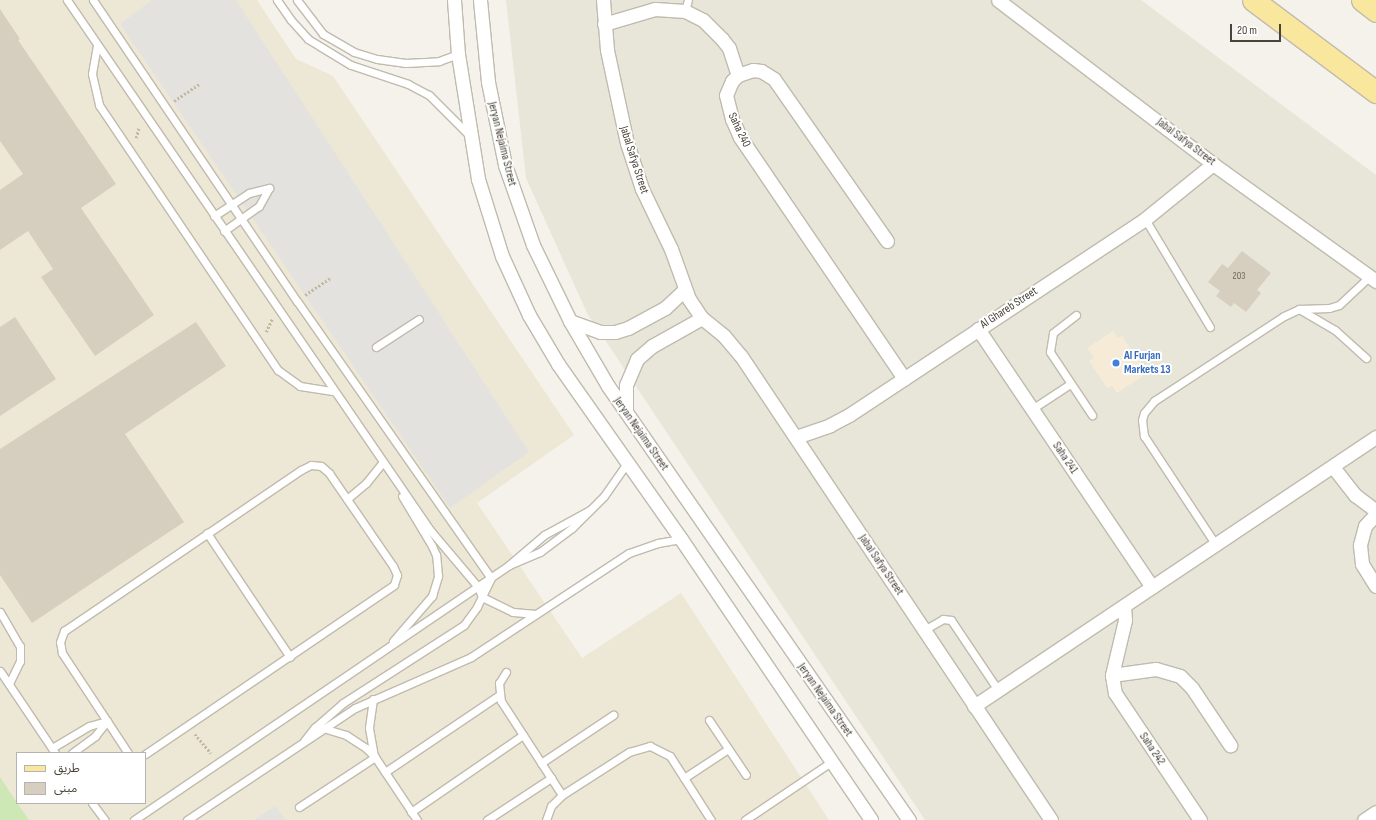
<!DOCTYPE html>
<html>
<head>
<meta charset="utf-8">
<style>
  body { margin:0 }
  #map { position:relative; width:1376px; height:820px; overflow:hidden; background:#f5f2eb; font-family:"Sofia Sans Condensed","Noto Sans Arabic",sans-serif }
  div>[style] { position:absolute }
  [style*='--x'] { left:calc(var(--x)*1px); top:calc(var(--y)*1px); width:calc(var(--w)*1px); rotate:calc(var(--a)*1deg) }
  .residential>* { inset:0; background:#e8e5d9 }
  .commercial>* { inset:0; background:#f5ebd7 }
  .education>* { inset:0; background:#ede8d5 }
  .green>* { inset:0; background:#cde7b5 }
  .parking>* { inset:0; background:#e4e2df }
  .building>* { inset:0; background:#d6cfc0 }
  .path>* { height:2.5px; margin-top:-1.25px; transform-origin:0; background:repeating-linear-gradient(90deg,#c1b89f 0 2px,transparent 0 4px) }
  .roads { filter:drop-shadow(1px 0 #c0bbad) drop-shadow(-1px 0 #c0bbad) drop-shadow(0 1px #c0bbad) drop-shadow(0 -1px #c0bbad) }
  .lane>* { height:7px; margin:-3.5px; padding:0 3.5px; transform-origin:3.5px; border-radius:3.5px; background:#fff }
  .street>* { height:13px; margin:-6.5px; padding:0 6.5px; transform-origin:6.5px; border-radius:6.5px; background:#fff }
  .primary>* { height:21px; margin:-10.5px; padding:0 10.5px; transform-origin:10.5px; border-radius:10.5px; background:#fae79e }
  .dots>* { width:11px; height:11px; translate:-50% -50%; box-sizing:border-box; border:2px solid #fff; border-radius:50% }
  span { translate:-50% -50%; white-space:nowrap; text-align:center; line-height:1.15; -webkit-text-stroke:4px #fff; paint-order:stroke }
  .number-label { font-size:10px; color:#6c675b }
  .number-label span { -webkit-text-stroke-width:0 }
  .street-label { font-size:12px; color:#494439 }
  .shop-label { font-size:12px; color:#366cbe; font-weight:700 }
  .left { translate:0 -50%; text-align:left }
  .legend { position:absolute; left:16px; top:752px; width:130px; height:52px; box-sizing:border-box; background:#fff; border:1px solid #b6b4b0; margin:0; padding:5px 7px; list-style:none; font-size:12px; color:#494439 }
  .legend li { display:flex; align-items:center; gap:8px; height:20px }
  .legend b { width:20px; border:1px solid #b6b4b0 }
  .scale { position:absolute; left:1230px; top:24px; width:51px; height:18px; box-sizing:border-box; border:2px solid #494439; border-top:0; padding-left:5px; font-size:12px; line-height:14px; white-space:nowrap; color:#494439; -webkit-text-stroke:3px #fff; paint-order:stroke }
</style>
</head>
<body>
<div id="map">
  <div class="residential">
    <div style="clip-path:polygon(506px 0,1141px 0,1376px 175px,1376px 820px,925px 820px,587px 313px,526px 178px)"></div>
  </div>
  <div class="commercial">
    <div style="clip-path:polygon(1113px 331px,1118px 338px,1122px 336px,1142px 366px,1138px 369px,1143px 376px,1117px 393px,1112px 386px,1107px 388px,1089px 361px,1094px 358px,1087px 348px)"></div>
  </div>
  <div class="education">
    <div style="clip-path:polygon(evenodd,0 0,257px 0,296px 59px,333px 76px,574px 435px,477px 503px,582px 658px,681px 593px,829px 820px,0 820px,0 0,17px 753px,145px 753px,145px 803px,17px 803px,17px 753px)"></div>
  </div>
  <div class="green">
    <div style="clip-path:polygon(0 777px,17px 803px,29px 820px,0 820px)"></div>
  </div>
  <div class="parking">
    <div style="clip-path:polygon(152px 0,236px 0,529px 452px,450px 508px,120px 24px)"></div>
    <div style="clip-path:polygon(275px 806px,286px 820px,254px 820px)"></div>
  </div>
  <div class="building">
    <div style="clip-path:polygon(0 9px,20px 39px,18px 40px,116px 184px,81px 208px,154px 315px,95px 356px,41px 277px,53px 269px,28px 231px,0 250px,0 190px,23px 174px,0 141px)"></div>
    <div style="clip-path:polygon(1242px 251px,1271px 273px,1257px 290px,1261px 293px,1246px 312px,1234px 303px,1231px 307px,1216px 296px,1220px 291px,1208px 282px,1222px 264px,1228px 268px)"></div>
    <div style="clip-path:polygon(15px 317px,56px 379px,0 416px,0 327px)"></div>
    <div style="clip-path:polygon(196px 322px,226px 366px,125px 434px,184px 522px,32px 623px,0 575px,0 449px)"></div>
  </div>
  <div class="path">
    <div style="--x:174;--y:101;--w:30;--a:-34"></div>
    <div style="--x:136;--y:138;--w:11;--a:-75"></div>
    <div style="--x:305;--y:295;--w:30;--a:-34"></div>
    <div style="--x:266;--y:332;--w:14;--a:-65"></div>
    <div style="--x:195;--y:734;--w:25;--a:50"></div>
  </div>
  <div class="roads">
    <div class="lane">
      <div style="--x:67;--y:0;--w:642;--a:55.59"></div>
      <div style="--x:430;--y:530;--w:75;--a:49.9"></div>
      <div style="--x:478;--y:587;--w:11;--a:68"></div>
      <div style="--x:482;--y:597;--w:34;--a:26"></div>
      <div style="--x:513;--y:612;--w:23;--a:5"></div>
      <div style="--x:93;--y:0;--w:364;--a:55.9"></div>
      <div style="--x:297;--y:301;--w:338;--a:55"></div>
      <div style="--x:491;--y:578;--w:32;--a:116"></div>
      <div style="--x:477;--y:607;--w:22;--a:126"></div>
      <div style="--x:464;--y:625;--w:144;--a:147.2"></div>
      <div style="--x:343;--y:703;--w:37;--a:139"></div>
      <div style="--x:315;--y:727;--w:18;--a:128"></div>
      <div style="--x:277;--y:0;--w:24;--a:55"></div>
      <div style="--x:291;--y:20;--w:25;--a:48"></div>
      <div style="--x:308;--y:39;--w:50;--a:31.2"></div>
      <div style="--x:351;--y:65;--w:60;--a:18.4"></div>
      <div style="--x:408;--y:84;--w:24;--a:28"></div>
      <div style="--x:429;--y:95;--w:58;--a:45"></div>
      <div style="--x:297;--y:0;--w:43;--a:52.6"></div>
      <div style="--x:323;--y:34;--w:36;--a:30"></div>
      <div style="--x:354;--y:52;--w:24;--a:17"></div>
      <div style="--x:377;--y:59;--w:29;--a:8"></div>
      <div style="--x:406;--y:63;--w:33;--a:-3"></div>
      <div style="--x:439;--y:61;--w:20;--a:-20"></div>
      <div style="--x:685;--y:11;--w:11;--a:-75"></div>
      <div style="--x:97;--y:45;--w:29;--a:100"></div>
      <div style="--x:92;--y:74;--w:32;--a:77"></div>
      <div style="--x:99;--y:105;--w:320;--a:56"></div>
      <div style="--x:278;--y:370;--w:27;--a:36"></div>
      <div style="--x:300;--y:386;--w:33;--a:9"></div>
      <div style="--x:214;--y:216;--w:42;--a:-33.3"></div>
      <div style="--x:249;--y:193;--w:21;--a:-14"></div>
      <div style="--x:269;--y:188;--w:21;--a:119"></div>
      <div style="--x:259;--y:206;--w:43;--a:144.5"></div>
      <div style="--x:1145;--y:219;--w:126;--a:59"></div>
      <div style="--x:1299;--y:309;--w:42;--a:30.3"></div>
      <div style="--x:1335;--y:330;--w:42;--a:42.1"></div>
      <div style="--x:1076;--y:315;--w:29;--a:142"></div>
      <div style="--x:1053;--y:333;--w:19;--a:99"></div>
      <div style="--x:1050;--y:352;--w:76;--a:56.3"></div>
      <div style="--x:376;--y:347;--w:51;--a:-33.1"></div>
      <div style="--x:1032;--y:409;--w:45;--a:-33.3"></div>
      <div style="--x:347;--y:499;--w:25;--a:-40"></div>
      <div style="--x:366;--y:483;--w:26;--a:-51"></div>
      <div style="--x:207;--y:533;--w:149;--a:56.2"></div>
      <div style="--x:1216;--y:545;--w:131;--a:-123.4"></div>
      <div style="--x:1144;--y:436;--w:16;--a:-97"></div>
      <div style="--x:1142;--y:420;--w:7;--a:-74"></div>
      <div style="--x:1144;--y:413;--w:16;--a:-50"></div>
      <div style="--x:1154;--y:401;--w:155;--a:-33.2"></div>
      <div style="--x:1284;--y:316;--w:17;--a:-25"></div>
      <div style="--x:1299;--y:309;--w:30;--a:-2"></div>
      <div style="--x:1329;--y:308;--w:10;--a:-17"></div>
      <div style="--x:1339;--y:305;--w:42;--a:-43.1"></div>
      <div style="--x:509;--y:565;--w:34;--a:-23"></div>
      <div style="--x:540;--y:552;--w:40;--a:-37"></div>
      <div style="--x:572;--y:528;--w:45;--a:-45"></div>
      <div style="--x:604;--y:496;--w:39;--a:-55"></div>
      <div style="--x:0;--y:612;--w:39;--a:60"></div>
      <div style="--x:20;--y:646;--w:15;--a:90"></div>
      <div style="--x:20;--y:661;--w:25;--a:116"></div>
      <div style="--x:924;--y:630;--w:22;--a:-30"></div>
      <div style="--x:943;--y:619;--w:8;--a:7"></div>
      <div style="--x:951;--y:620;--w:84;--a:56.1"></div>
      <div style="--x:393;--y:641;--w:60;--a:-49.1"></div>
      <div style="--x:432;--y:596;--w:21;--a:-73"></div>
      <div style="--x:438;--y:576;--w:21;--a:-95"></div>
      <div style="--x:436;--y:555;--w:10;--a:-114"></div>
      <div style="--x:432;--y:546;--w:58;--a:-121"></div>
      <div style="--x:0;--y:671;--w:99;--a:56.1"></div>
      <div style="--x:506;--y:672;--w:13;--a:122"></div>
      <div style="--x:499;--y:683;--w:18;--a:84"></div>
      <div style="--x:501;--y:701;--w:112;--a:57"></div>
      <div style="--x:373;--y:699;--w:29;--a:98"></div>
      <div style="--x:369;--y:728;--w:27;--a:80"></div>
      <div style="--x:709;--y:720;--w:66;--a:56.1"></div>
      <div style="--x:323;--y:728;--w:24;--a:17"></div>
      <div style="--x:346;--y:735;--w:24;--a:33"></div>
      <div style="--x:366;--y:748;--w:13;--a:45"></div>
      <div style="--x:375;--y:757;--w:76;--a:56.3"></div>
      <div style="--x:52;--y:748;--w:43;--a:-30.7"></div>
      <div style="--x:89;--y:726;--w:19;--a:-16"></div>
      <div style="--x:72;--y:753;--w:29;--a:-36"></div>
      <div style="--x:95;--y:736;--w:19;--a:-51"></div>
      <div style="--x:128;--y:753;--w:120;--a:-123.4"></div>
      <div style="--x:62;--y:653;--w:11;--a:-100"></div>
      <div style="--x:60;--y:642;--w:12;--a:-70"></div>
      <div style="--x:64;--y:631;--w:287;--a:-34.2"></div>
      <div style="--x:301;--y:470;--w:11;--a:-27"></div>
      <div style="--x:311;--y:465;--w:10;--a:6"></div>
      <div style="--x:321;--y:466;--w:11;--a:41"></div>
      <div style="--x:329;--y:473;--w:113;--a:55.5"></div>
      <div style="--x:393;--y:566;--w:10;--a:66"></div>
      <div style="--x:397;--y:575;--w:10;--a:107"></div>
      <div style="--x:394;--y:585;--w:301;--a:145.8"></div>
      <div style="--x:541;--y:763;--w:87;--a:-33.7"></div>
      <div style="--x:385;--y:772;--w:138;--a:-34"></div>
      <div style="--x:684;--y:778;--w:53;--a:-33.4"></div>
      <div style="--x:92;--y:803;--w:21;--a:53"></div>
      <div style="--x:299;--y:807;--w:91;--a:-33.3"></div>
      <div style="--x:411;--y:812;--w:136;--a:-34.5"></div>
      <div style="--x:134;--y:820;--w:453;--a:-34.2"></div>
      <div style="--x:509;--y:565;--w:46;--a:-40.6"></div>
      <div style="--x:544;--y:535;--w:52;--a:-28.5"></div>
      <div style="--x:187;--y:820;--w:202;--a:-33.7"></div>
      <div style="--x:355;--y:708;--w:127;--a:-23.7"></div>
      <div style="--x:471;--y:657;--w:189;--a:-33.4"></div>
      <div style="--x:629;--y:553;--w:31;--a:-19"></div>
      <div style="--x:658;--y:543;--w:23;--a:-10"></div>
      <div style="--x:487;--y:820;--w:77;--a:-33.3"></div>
      <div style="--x:546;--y:820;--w:15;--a:-70"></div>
      <div style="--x:551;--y:806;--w:16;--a:-45"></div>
      <div style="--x:562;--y:795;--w:80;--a:-32.7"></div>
      <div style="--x:629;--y:752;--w:22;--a:-16"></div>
      <div style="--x:650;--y:746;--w:22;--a:27"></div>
      <div style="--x:670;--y:756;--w:76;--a:57.4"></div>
      <div style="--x:745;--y:820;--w:104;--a:-34"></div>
    </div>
    <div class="street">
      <div style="--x:454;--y:0;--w:54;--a:85.8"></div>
      <div style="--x:458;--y:54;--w:127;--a:80.9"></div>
      <div style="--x:478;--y:179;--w:81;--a:72.7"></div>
      <div style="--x:502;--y:256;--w:65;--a:65.4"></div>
      <div style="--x:529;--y:315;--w:57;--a:59.4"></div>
      <div style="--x:558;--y:364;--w:214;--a:54.9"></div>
      <div style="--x:681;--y:539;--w:339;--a:55.9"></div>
      <div style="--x:480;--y:0;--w:82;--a:84.4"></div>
      <div style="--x:488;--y:82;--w:85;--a:78.4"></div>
      <div style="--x:505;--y:165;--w:85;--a:70.7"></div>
      <div style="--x:533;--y:245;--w:85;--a:64"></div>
      <div style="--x:570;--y:321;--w:75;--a:59.7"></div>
      <div style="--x:608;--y:386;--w:528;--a:55.26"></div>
      <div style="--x:603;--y:0;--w:50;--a:85.4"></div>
      <div style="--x:607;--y:50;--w:95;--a:77.9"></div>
      <div style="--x:627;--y:143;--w:48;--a:71.9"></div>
      <div style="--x:642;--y:189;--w:67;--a:64.2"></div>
      <div style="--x:671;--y:249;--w:53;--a:70.2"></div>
      <div style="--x:689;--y:299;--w:23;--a:56"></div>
      <div style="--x:702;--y:318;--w:28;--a:39"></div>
      <div style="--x:724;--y:336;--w:26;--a:50"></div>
      <div style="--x:741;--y:356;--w:558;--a:56.25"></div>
      <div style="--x:998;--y:0;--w:270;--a:37.3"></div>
      <div style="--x:1213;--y:164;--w:201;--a:35.7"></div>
      <div style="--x:604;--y:24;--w:53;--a:-16.4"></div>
      <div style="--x:655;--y:9;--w:30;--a:4"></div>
      <div style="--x:685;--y:11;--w:20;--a:27"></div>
      <div style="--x:703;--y:20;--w:27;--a:45"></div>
      <div style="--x:722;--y:39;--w:11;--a:52"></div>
      <div style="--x:729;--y:48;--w:28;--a:72"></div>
      <div style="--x:887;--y:241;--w:198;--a:-124.9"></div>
      <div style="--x:774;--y:79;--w:15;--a:-148"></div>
      <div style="--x:761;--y:71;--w:8;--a:-173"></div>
      <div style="--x:753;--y:70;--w:16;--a:162"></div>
      <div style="--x:738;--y:75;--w:8;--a:135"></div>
      <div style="--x:732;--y:81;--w:15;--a:113"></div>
      <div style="--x:726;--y:95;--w:25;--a:76"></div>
      <div style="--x:732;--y:119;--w:20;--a:66"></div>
      <div style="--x:740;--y:137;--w:292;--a:55.8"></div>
      <div style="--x:570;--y:321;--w:32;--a:20"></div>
      <div style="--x:600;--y:332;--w:15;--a:0"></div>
      <div style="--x:615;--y:332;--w:14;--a:-17"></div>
      <div style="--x:628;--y:328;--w:42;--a:-28.4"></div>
      <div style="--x:665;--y:308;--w:26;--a:-43"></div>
      <div style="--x:978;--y:329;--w:311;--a:56"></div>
      <div style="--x:626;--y:410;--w:25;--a:-90"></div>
      <div style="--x:626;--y:385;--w:28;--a:-67"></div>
      <div style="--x:637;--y:359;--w:20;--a:-41"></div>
      <div style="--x:652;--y:346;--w:57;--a:-29.2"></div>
      <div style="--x:796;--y:437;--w:36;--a:-19"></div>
      <div style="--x:830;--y:425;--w:21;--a:-28"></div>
      <div style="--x:849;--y:415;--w:355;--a:-33.5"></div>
      <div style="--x:1145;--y:219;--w:87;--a:-39"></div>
      <div style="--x:1333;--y:467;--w:36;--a:52"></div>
      <div style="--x:1355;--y:495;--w:26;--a:37"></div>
      <div style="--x:1376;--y:514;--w:16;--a:133"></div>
      <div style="--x:1365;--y:526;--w:20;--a:105"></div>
      <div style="--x:1360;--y:545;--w:19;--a:84"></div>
      <div style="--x:1362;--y:564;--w:26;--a:58"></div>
      <div style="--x:1124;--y:606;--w:14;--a:86"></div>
      <div style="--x:1125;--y:620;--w:57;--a:103.3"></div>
      <div style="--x:1112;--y:675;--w:18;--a:81"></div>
      <div style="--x:1115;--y:693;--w:153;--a:56.2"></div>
      <div style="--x:1112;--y:675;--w:44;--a:-7.8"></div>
      <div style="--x:1156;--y:669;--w:25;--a:16"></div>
      <div style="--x:1180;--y:676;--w:17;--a:45"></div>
      <div style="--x:1192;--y:688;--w:69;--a:56.3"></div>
      <div style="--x:974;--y:706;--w:484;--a:-33.8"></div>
      <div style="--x:1364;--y:820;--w:14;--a:-34"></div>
    </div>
    <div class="primary">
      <div style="--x:1253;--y:0;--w:154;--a:36.8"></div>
      <div style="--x:1362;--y:0;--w:18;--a:38"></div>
    </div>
  </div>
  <div class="dots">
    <div style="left:1116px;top:363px;background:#3f7fe0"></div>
  </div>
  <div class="number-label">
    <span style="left:1239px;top:277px">203</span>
  </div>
  <div class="street-label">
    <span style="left:739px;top:130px;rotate:64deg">Saha 240</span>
    <span style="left:1186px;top:142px;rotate:37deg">Jabal Safya Street</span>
    <span style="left:502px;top:144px;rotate:76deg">Jeryan Nejaima Street</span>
    <span style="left:634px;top:160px;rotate:72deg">Jabal Safya Street</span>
    <span style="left:1009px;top:308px;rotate:-33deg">Al Ghareb Street</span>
    <span style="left:641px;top:434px;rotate:55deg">Jeryan Nejaima Street</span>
    <span style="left:1065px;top:458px;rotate:56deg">Saha 241</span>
    <span style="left:881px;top:565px;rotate:56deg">Jabal Safya Street</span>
    <span style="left:825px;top:700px;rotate:55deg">Jeryan Nejaima Street</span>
    <span style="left:1152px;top:749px;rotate:56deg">Saha 242</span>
  </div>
  <div class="shop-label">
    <span class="left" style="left:1124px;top:363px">Al Furjan<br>Markets 13</span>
  </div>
  <ul class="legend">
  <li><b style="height:5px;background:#fae79e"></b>طريق</li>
  <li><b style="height:11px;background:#d6cfc0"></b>مبنى</li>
  </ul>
  <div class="scale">20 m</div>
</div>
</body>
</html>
